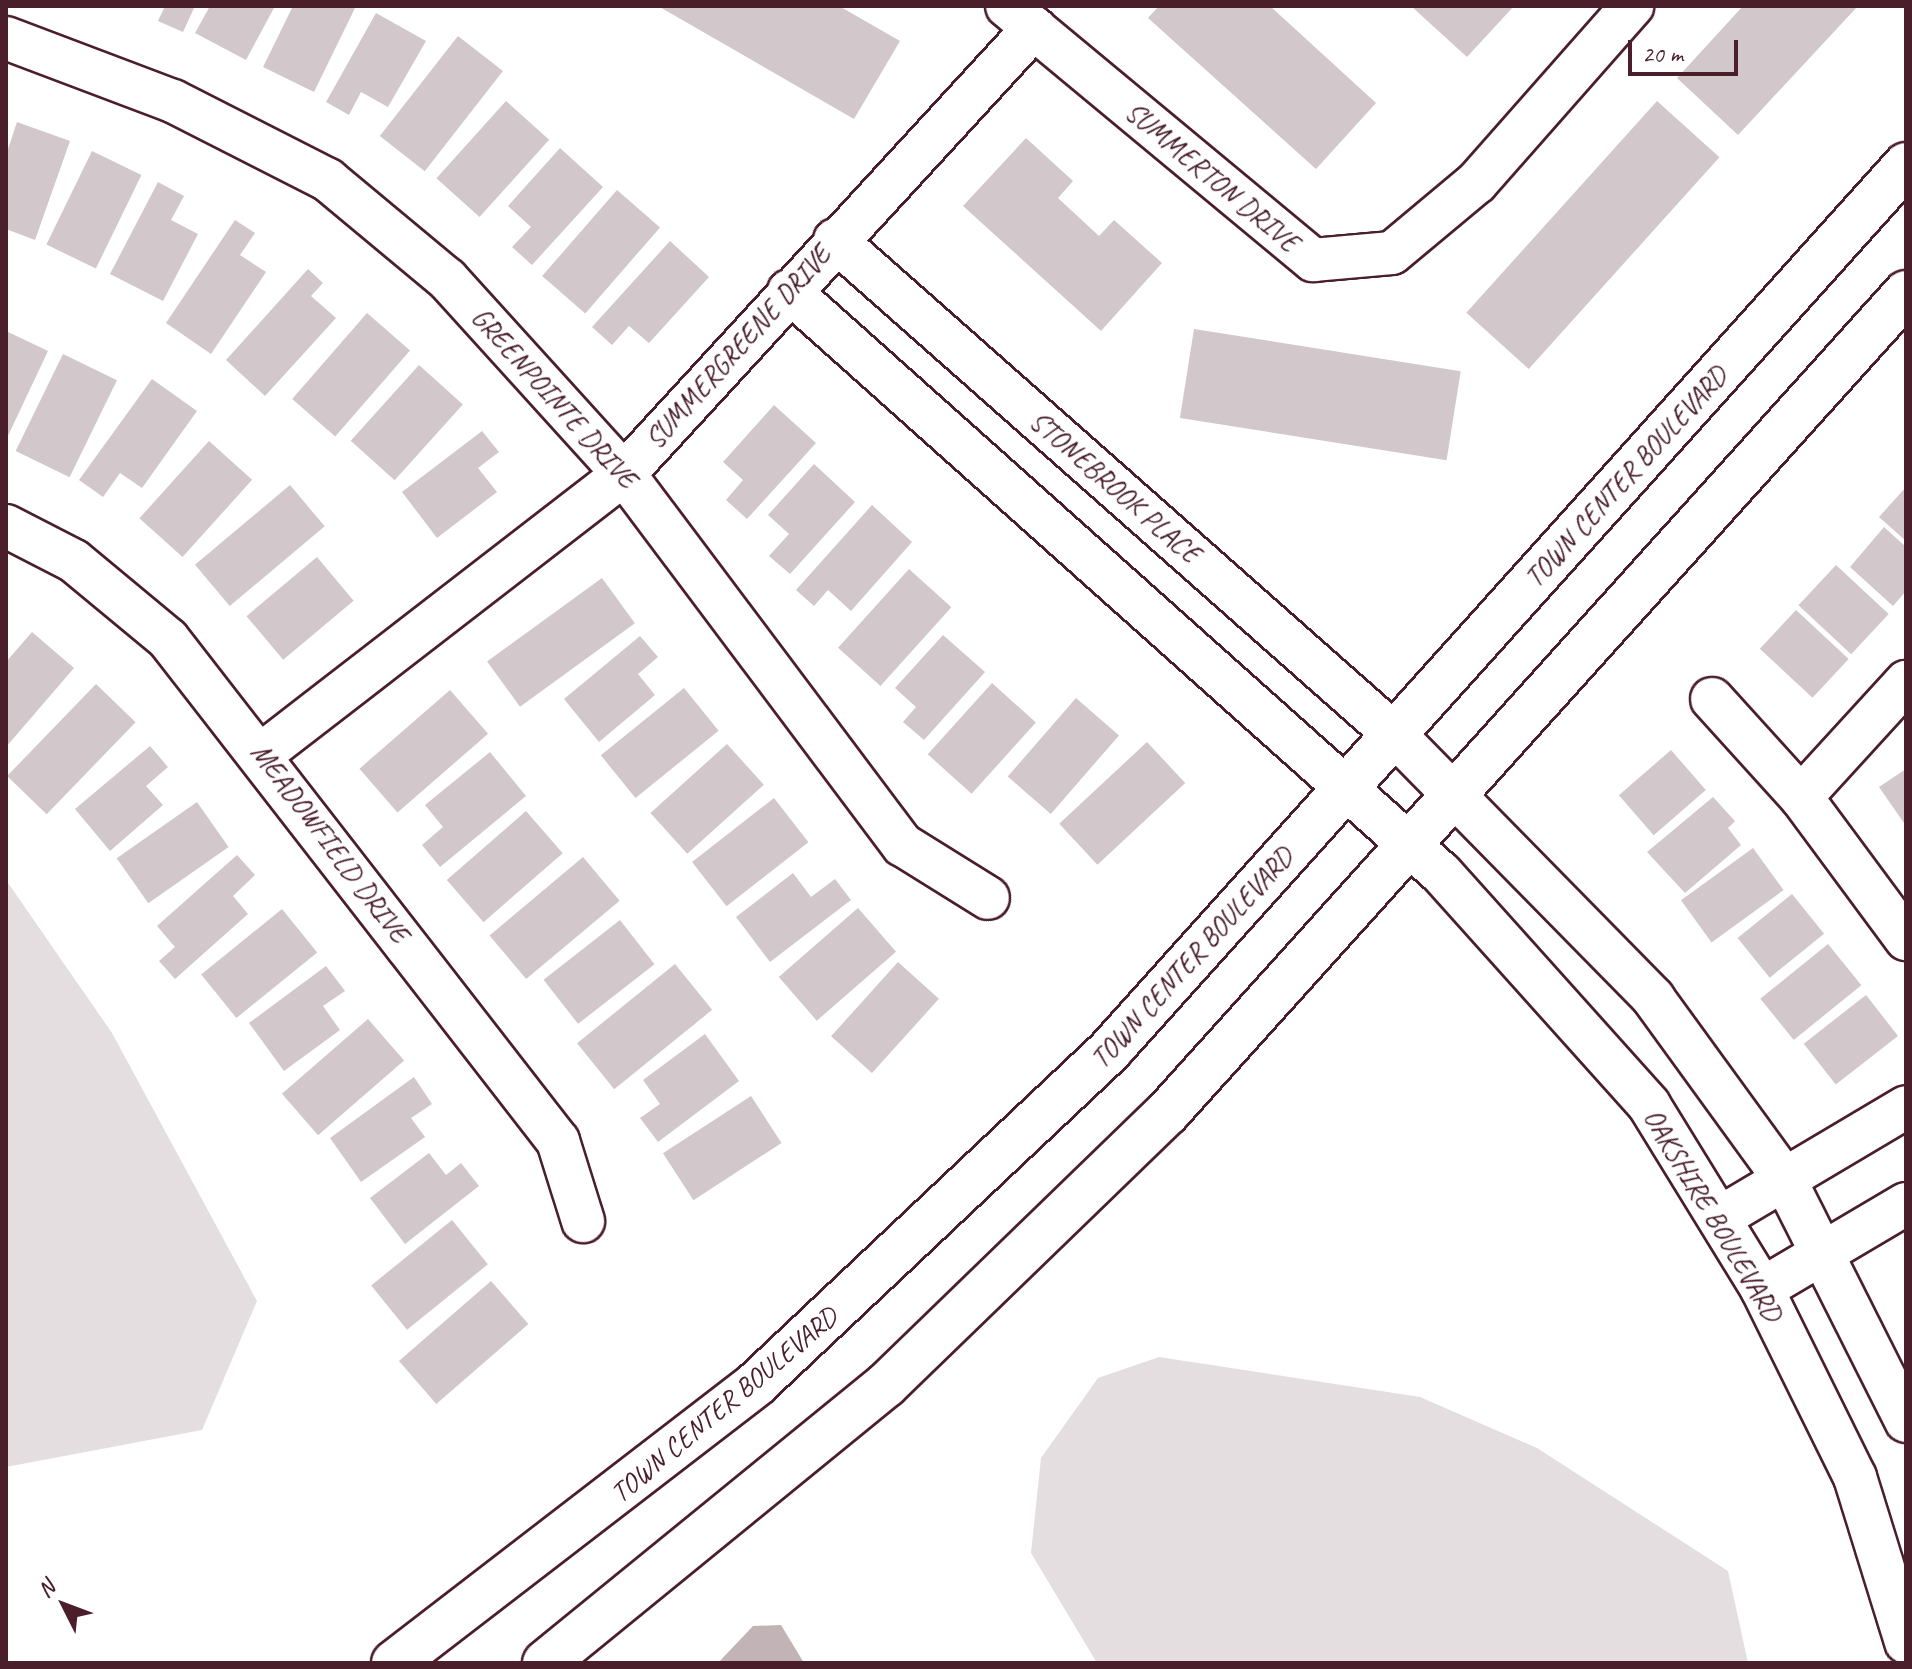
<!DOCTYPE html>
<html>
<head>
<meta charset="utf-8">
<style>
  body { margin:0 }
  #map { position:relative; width:1912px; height:1669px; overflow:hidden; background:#fff; font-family:Caveat,sans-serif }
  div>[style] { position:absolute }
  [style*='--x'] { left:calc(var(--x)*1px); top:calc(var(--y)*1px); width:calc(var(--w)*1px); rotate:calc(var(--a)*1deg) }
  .green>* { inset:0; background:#e5dee0 }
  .water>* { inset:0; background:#c1b3b6 }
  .building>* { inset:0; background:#d2c7cb; transform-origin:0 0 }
  .roads { filter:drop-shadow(2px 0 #4a1f2b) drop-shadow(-2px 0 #4a1f2b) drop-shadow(0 2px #4a1f2b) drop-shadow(0 -2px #4a1f2b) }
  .minor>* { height:42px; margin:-21px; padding:0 21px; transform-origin:21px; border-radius:21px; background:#fff }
  .major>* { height:44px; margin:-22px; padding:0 22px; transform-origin:22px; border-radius:22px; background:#fff }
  span { translate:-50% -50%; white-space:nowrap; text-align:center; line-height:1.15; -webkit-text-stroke:6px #fff; paint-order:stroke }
  .street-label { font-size:28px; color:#4a1f2b }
  .frame { position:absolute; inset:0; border:8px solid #4a1f2b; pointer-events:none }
  .north { position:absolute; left:24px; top:1565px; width:80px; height:80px; -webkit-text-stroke:6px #fff; paint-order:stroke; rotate:312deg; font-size:22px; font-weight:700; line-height:32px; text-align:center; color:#4a1f2b }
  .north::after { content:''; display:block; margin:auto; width:28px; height:36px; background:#4a1f2b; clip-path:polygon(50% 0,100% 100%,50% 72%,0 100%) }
  .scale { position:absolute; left:1628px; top:40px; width:110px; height:36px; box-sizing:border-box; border:4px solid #4a1f2b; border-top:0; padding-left:10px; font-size:24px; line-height:28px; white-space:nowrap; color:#4a1f2b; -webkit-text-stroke:6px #fff; paint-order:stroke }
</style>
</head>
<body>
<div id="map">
  <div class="green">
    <div style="clip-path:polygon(6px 880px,112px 1033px,257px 1301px,202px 1430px,6px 1467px)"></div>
    <div style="clip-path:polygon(1159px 1357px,1420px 1397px,1537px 1448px,1728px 1571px,1748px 1663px,1097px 1663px,1031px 1553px,1041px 1458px,1098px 1378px)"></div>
  </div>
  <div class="water">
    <div style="clip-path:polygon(781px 1625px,804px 1663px,718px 1663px,753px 1626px)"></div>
  </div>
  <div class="building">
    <div style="clip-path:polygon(165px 6px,195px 6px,183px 32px,158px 21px)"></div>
    <div style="clip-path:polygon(210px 6px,275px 6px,246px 60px,195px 33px)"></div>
    <div style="clip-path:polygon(293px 6px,356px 6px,314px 92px,263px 67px)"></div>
    <div style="clip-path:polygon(658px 6px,839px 6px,900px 41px,854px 119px)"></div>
    <div style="clip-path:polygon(1159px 6px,1270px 6px,1376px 103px,1316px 169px,1148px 18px)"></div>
    <div style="clip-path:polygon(1411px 6px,1514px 6px,1467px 57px)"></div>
    <div style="clip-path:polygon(1743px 6px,1858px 6px,1738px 135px,1677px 78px)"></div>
    <div style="clip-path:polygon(376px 13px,426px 41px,388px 107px,361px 92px,349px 115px,326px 102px)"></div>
    <div style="left:458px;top:36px;width:57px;height:127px;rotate:38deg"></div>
    <div style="left:506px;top:101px;width:58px;height:104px;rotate:42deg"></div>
    <div style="left:1657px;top:101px;width:84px;height:285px;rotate:42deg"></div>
    <div style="clip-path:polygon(17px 122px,70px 141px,35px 240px,6px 229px,6px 155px)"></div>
    <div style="clip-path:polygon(1026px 138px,1073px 181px,1058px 198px,1099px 236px,1114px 220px,1162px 263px,1101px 331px,963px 206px)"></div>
    <div style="clip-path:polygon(560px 148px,603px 187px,532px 265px,512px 247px,531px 227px,508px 206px)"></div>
    <div style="left:92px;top:151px;width:55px;height:104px;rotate:26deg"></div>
    <div style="clip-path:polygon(158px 182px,184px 196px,171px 220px,198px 234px,163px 301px,110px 274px)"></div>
    <div style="left:617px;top:190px;width:57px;height:114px;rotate:41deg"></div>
    <div style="clip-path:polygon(235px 220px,255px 233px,240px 255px,266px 272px,211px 354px,166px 323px)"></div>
    <div style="clip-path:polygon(670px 241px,709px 277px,649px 343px,629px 326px,612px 345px,592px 327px)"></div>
    <div style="clip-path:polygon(308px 269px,323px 283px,311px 296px,336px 318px,265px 396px,226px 360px)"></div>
    <div style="left:367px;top:313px;width:57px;height:114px;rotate:41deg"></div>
    <div style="left:1194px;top:329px;width:270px;height:90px;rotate:9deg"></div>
    <div style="clip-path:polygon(6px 331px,48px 351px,6px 440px)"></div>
    <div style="left:63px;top:354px;width:60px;height:108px;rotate:26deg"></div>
    <div style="left:419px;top:365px;width:59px;height:102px;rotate:42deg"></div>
    <div style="clip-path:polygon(152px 379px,197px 411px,142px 488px,120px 473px,103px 497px,79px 480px)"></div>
    <div style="clip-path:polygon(774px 405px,816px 443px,747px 519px,726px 500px,743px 480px,723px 462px)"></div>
    <div style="clip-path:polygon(482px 431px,499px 452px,478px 468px,497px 492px,437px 538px,402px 492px)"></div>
    <div style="left:209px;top:441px;width:58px;height:104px;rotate:42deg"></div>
    <div style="clip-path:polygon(814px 464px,855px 502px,790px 574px,769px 556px,789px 534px,768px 515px)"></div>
    <div style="left:290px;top:485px;width:54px;height:124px;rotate:50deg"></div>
    <div style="clip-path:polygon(1906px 487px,1906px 541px,1879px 517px)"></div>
    <div style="clip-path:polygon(872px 505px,912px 542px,851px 611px,828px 590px,814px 606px,796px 590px)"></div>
    <div style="clip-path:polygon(1884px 527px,1906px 547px,1906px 591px,1893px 606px,1850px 567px)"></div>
    <div style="left:317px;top:557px;width:57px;height:92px;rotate:50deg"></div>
    <div style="left:1836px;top:565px;width:72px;height:55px;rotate:43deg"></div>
    <div style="left:909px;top:569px;width:57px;height:106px;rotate:42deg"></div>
    <div style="left:602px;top:578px;width:56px;height:142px;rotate:54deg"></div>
    <div style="left:1796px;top:610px;width:72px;height:53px;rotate:43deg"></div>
    <div style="clip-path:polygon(32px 632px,74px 668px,6px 747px,6px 662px)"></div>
    <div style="clip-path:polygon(943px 635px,985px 672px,924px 740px,903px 722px,916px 707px,895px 688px)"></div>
    <div style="clip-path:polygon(640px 636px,658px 657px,638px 674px,655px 695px,599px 742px,564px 699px)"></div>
    <div style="left:992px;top:683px;width:59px;height:96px;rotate:42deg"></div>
    <div style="left:96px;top:684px;width:55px;height:128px;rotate:44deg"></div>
    <div style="left:684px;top:688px;width:55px;height:107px;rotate:51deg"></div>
    <div style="left:450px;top:690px;width:58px;height:120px;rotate:49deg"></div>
    <div style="left:1076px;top:698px;width:57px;height:104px;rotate:41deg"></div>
    <div style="left:1147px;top:742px;width:56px;height:120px;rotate:47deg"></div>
    <div style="left:727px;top:744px;width:55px;height:103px;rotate:48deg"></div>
    <div style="clip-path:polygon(150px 746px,168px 767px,146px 786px,163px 805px,110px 851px,75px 809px)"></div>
    <div style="left:1671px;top:750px;width:53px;height:69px;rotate:49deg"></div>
    <div style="clip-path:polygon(490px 752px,526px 796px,440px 867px,422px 845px,443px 827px,425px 805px)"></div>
    <div style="clip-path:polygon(1906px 769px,1906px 826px,1879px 787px)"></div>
    <div style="clip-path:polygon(1713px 797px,1735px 821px,1728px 828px,1741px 845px,1685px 893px,1647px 852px)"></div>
    <div style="left:774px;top:798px;width:56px;height:104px;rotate:52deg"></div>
    <div style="left:197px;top:802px;width:55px;height:98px;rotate:55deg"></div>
    <div style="left:526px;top:811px;width:56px;height:105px;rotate:49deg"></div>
    <div style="left:1753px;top:848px;width:52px;height:89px;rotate:54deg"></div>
    <div style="clip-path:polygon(237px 855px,255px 875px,233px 896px,248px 914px,175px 979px,159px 961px,175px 947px,157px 926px)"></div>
    <div style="left:583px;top:857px;width:57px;height:122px;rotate:50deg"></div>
    <div style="clip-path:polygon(793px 873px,811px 897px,835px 879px,851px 900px,770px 962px,736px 917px)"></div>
    <div style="left:1792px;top:894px;width:51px;height:70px;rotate:51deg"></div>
    <div style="left:858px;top:908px;width:58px;height:105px;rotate:49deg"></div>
    <div style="left:282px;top:909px;width:56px;height:104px;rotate:51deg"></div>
    <div style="left:620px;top:920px;width:56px;height:97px;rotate:52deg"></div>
    <div style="left:1828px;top:944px;width:53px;height:87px;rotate:51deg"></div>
    <div style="left:898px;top:962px;width:55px;height:100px;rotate:42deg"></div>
    <div style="left:675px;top:964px;width:59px;height:126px;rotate:51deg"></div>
    <div style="clip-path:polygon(326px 966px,345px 991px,323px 1006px,340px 1030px,284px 1071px,249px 1023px)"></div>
    <div style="left:1866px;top:995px;width:52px;height:79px;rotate:52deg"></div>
    <div style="left:368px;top:1019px;width:55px;height:114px;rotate:49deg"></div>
    <div style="clip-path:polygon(705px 1034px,739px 1081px,658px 1142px,640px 1118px,660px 1104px,643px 1080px)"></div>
    <div style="clip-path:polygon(414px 1077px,432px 1104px,411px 1118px,425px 1137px,361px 1182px,330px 1138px)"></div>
    <div style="left:751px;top:1096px;width:56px;height:105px;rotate:57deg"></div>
    <div style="clip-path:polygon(429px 1153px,446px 1175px,461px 1163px,479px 1186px,405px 1244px,370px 1198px)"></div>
    <div style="left:452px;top:1220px;width:57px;height:104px;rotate:51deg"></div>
    <div style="left:491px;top:1281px;width:57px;height:122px;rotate:49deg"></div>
  </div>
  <div class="roads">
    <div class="minor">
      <div style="--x:1007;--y:6;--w:398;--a:39.7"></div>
      <div style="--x:1313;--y:260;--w:79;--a:-5.1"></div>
      <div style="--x:1392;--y:253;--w:111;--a:-39.9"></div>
      <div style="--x:1477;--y:182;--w:235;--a:-48.6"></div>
      <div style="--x:6;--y:38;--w:178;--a:20.7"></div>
      <div style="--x:173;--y:101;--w:174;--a:27"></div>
      <div style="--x:328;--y:180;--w:155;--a:39.8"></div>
      <div style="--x:447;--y:279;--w:263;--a:47.8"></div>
      <div style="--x:624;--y:474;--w:464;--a:53.1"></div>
      <div style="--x:903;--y:845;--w:100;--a:31.9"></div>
      <div style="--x:835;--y:240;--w:746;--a:41.47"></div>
      <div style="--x:1394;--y:734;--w:370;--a:45.5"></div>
      <div style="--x:1653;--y:998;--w:223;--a:54"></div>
      <div style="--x:1784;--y:1178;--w:272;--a:63.3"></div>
      <div style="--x:789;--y:291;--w:875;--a:41.76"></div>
      <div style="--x:1442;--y:874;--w:310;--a:48.1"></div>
      <div style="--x:1649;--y:1105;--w:216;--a:58.4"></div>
      <div style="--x:1762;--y:1289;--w:210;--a:63.7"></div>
      <div style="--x:1855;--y:1477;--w:173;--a:72.8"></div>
      <div style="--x:6;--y:526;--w:76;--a:27.2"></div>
      <div style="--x:74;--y:561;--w:122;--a:39.7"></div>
      <div style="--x:168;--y:639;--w:636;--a:52.16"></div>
      <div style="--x:558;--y:1141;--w:84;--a:72.6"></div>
      <div style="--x:1712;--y:699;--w:132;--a:47.8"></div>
      <div style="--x:1801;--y:797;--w:177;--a:53.5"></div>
      <div style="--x:263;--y:753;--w:456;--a:-37.7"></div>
      <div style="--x:624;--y:474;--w:606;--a:-47.41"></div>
      <div style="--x:1801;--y:797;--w:156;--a:-47.6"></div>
      <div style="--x:1721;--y:1217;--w:215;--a:-30.7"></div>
      <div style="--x:1762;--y:1289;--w:167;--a:-30.6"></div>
    </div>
    <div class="major">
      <div style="--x:394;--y:1663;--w:457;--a:-37.6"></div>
      <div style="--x:756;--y:1384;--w:488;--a:-43.3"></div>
      <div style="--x:1111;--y:1049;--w:1189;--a:-48.03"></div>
      <div style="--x:545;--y:1663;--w:440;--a:-39.2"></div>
      <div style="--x:886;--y:1385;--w:391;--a:-44.1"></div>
      <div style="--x:1167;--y:1113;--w:1104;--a:-47.97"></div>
    </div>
  </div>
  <div class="street-label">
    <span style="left:1212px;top:177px;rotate:40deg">SUMMERTON DRIVE</span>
    <span style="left:738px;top:347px;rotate:-48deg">SUMMERGREENE DRIVE</span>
    <span style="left:554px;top:398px;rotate:48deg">GREENPOINTE DRIVE</span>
    <span style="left:1626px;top:477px;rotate:-48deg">TOWN CENTER BOULEVARD</span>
    <span style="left:1115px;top:487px;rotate:41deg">STONEBROOK PLACE</span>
    <span style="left:330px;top:843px;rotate:53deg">MEADOWFIELD DRIVE</span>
    <span style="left:1192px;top:958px;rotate:-48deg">TOWN CENTER BOULEVARD</span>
    <span style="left:1713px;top:1215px;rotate:59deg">OAKSHIRE BOULEVARD</span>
    <span style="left:724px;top:1405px;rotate:-40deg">TOWN CENTER BOULEVARD</span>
  </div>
  <div class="frame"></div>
  <div class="north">N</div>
  <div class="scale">20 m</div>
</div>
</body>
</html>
